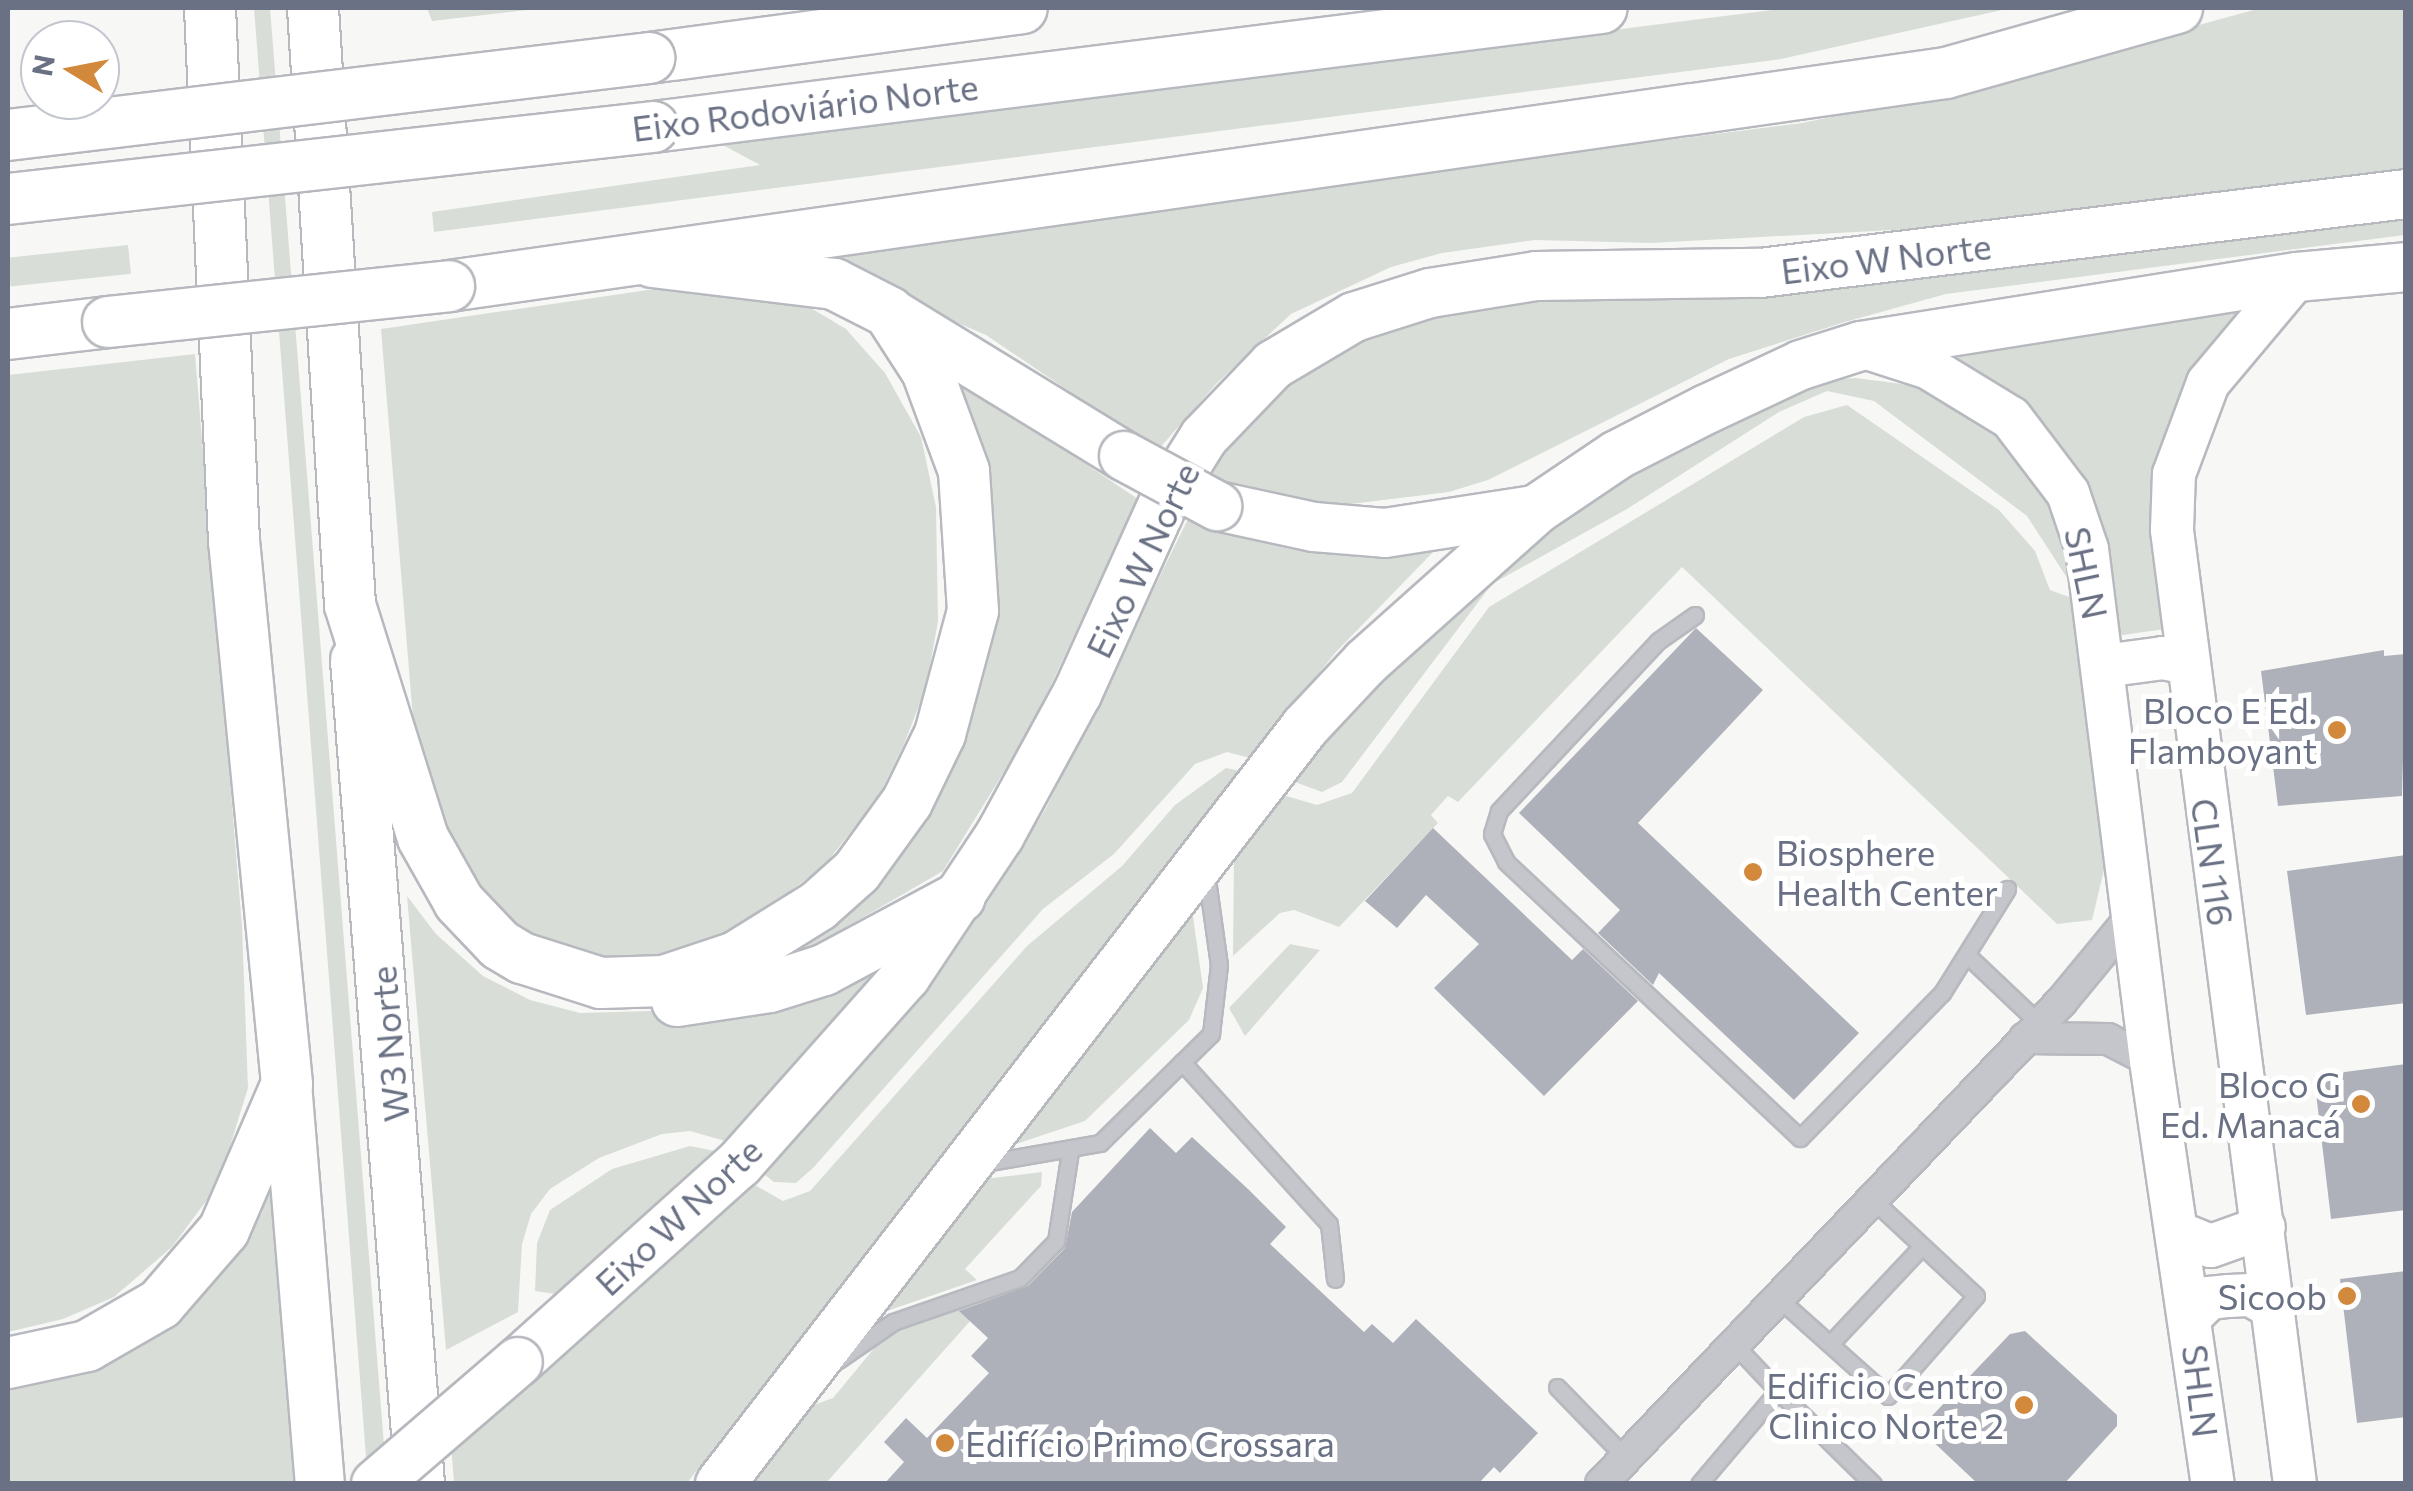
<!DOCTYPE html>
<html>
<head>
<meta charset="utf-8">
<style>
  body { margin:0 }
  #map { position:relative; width:2413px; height:1491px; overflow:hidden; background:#f7f8f6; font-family:Commissioner,sans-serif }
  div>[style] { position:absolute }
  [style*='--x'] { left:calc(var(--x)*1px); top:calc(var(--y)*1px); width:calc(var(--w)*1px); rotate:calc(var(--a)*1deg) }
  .green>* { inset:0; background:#d8ded7; transform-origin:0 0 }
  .building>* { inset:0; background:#aeb1b9 }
  .roads { filter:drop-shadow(2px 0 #b7b9bf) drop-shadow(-2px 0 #b7b9bf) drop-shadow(0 2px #b7b9bf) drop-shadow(0 -2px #b7b9bf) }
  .service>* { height:15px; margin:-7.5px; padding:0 7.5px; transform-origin:7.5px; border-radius:7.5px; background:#c4c6cb }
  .minor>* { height:30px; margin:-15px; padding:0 15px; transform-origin:15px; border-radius:15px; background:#c4c6cb }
  .secondary>* { height:42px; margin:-21px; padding:0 21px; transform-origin:21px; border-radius:21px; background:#fff }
  .primary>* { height:48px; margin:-24px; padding:0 24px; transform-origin:24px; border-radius:24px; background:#fff }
  .trunk>* { height:50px; margin:-25px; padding:0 25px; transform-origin:25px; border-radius:25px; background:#fff }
  .bridges { filter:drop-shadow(2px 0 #b6b8bd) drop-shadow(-2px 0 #b6b8bd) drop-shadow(0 2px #b6b8bd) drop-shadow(0 -2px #b6b8bd) }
  .primary-bridge>* { height:48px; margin:-24px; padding:0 24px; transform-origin:24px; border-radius:24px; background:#fff }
  .trunk-bridge>* { height:50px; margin:-25px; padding:0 25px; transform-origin:25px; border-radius:25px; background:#fff }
  .dots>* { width:28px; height:28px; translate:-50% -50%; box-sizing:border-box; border:5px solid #fff; border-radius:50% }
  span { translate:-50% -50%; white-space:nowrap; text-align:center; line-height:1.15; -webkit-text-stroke:10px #fff; paint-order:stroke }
  .street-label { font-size:35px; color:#6a7184 }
  .poi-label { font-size:35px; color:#6a7184 }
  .right { translate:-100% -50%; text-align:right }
  .left { translate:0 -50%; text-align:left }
  .frame { position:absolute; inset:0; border:10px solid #6a7184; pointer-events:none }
  .north { position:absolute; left:20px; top:20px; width:100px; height:100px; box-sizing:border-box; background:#fff; border:2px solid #c3c6ce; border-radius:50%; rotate:280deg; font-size:28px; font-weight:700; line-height:40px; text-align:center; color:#6a7184 }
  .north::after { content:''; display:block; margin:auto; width:35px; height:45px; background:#d3893b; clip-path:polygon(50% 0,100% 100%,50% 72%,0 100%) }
</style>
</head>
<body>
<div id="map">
  <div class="green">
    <div style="clip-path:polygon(254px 8px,270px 8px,387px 1483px,368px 1483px)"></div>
    <div style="clip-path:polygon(427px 8px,544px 8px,432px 21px)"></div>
    <div style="clip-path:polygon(1787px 8px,2011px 8px,1781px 59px,434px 232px,432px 212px,760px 165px,719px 143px)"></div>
    <div style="clip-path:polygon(2261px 8px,2405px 8px,2405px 172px,1929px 228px,1651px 243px,1535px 240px,1442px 253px,1391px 267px,1291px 314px,1217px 383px,1157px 451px,986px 335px,791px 252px,1802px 123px,1953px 92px)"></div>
    <div style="clip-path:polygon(2405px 215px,2405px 235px,1946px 294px,1845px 322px,1729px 359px,1488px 480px,1449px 492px,1351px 504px,1280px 499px,1207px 477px,1247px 421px,1315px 363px,1376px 328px,1456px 302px,1836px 290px)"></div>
    <div style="left:128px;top:245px;width:29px;height:121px;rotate:84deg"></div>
    <div style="clip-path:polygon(668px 287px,789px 295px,846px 329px,885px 373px,921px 437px,936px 507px,938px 621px,926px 688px,904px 744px,879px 796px,824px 866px,742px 927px,684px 958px,601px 965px,501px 926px,454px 874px,415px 743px,381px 329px)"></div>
    <div style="clip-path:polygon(2260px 305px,2193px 375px,2165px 441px,2165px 629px,2116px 636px,2097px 523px,1948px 358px)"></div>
    <div style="clip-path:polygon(195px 354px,242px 926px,248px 1088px,218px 1185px,172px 1247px,114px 1297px,63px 1319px,8px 1332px,8px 375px)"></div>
    <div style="clip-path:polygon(941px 367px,1138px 499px,1032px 726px,943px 871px,779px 966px,871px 888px,912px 842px,952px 766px,985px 672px,994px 572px)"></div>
    <div style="clip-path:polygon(1856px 378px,1910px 385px,1969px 412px,2025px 462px,2059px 525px,2069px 581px,2027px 516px,1874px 401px,1827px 391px,1779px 412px,1627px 509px,1492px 584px,1342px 782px,1322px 792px,1295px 782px,1346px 709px,1567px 509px,1765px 400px,1825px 380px)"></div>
    <div style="clip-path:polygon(1847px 405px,1999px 510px,2035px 551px,2050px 590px,2072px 598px,2105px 866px,2092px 920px,2057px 924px,1682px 567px,1458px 802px,1448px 796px,1431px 815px,1438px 823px,1339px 927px,1294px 910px,1280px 913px,1233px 956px,1234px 854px,1283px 795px,1317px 805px,1352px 793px,1489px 607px,1804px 417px)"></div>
    <div style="clip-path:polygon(1188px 519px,1289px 549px,1355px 554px,1438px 547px,1336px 652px,1250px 758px,1227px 752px,1195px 764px,1114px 854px,1043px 909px,813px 1168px,796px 1183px,774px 1182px,764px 1174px,919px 1001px,989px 900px,1046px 808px)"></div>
    <div style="clip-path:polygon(1226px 768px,1241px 771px,687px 1483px,454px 1483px,451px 1444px,753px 1184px,783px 1201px,810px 1191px,1027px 946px,1122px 866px,1175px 805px)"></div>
    <div style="clip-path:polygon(407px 896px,436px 934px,483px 976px,530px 1000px,580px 1013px,684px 1010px,880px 966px,725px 1141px,690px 1131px,662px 1134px,599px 1158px,550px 1189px,531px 1214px,522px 1244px,518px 1312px,446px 1350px)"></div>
    <div style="clip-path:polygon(1192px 909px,1203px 988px,1189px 1020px,1085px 1121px,1013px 1145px)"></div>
    <div style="clip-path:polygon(1290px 944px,1320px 950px,1245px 1036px,1229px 1008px)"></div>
    <div style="clip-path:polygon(275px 1136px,304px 1483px,8px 1484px,8px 1386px,151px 1334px,216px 1278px,262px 1213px)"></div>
    <div style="clip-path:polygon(690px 1146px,715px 1151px,555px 1294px,535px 1291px,537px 1243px,550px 1210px,612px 1169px)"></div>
    <div style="clip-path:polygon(1042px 1172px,1041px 1186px,965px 1269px,977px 1280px,881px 1313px,984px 1179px)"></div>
    <div style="clip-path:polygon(987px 1302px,826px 1483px,744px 1484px,800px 1410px,833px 1398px,876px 1346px,906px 1325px)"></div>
  </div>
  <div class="building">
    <div style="clip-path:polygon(1696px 628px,1763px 690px,1638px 823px,1859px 1033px,1794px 1100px,1659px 973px,1653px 985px,1598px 933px,1620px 910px,1519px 813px)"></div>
    <div style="clip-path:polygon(2384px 650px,2384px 656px,2406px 654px,2402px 796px,2278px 806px,2261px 671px)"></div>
    <div style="clip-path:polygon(1433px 828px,1572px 960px,1583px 949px,1638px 1001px,1544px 1096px,1434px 988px,1479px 944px,1426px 895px,1397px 928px,1365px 901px)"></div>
    <div style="clip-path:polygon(2406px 855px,2406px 1003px,2306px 1015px,2287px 871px)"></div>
    <div style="clip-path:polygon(2406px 1064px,2406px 1210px,2331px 1219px,2314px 1076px)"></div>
    <div style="clip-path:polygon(1150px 1128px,1176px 1153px,1192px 1137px,1248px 1189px,1286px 1227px,1270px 1244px,1364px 1332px,1372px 1324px,1393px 1343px,1416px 1319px,1538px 1433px,1500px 1473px,1494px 1467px,1478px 1484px,884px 1484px,904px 1462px,884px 1442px,906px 1418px,927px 1438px,989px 1373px,971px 1356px,988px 1338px,959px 1311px,1028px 1286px,1065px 1248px,1072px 1212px)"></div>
    <div style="clip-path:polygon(2406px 1271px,2406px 1417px,2357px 1423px,2340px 1279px)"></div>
    <div style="clip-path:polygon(2025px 1331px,2117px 1415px,2117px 1426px,2064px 1484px,1978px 1484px,1927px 1436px,1928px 1420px,2010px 1334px)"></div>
  </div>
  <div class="roads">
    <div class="service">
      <div style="--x:1695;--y:615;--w:45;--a:144.9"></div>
      <div style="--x:1658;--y:641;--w:233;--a:133.1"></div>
      <div style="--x:1499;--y:811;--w:24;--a:107"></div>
      <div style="--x:1492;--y:834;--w:31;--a:63"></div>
      <div style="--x:1506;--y:862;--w:403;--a:43.2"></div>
      <div style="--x:1800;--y:1138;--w:203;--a:-45.6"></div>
      <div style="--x:1942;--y:993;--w:123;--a:-58"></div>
      <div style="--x:1968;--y:956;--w:99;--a:43.4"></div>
      <div style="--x:1182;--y:1062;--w:219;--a:47.8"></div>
      <div style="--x:1329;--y:1224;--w:55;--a:83.8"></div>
      <div style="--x:978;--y:1164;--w:124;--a:-9.8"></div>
      <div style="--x:1100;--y:1143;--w:156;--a:-44.5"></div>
      <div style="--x:1211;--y:1034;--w:69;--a:-83.4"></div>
      <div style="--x:1219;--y:965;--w:93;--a:-98"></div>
      <div style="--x:1778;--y:1298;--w:147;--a:41.7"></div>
      <div style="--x:1888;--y:1396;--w:133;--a:-48.7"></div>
      <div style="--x:1976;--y:1296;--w:142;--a:-137"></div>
      <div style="--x:1734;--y:1344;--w:64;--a:46.9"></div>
      <div style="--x:1830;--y:1344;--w:134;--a:-46.8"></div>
      <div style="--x:838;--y:1360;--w:67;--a:-34.6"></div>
      <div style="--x:893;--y:1322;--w:134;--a:-19.1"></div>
      <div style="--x:1020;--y:1278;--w:52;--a:-45.8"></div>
      <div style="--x:1056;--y:1241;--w:90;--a:-81.1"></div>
      <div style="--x:1557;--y:1387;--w:100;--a:45.8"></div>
      <div style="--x:1699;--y:1484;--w:122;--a:-49.7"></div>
      <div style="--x:1778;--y:1391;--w:133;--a:44.4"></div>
    </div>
    <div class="minor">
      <div style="--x:2025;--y:1038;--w:83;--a:0.7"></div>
      <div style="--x:2108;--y:1039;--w:48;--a:27.1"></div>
      <div style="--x:1601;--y:1484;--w:668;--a:-46.34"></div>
      <div style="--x:2062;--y:1001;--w:112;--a:-50.5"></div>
    </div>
    <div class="secondary">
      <div style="--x:1861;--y:346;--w:71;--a:17.9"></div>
      <div style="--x:1929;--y:368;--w:96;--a:31.4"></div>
      <div style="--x:2011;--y:418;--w:94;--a:52.8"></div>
      <div style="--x:2068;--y:493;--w:59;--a:71.3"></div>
      <div style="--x:2087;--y:549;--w:516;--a:82.87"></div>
      <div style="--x:2151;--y:1061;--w:428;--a:81.7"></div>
      <div style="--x:2104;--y:666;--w:60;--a:-7.7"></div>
      <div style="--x:2163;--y:658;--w:24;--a:12"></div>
      <div style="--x:2181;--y:1234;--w:32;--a:22"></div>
      <div style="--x:2211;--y:1246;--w:56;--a:-19.7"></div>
      <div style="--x:2192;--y:1315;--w:24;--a:-45"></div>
      <div style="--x:2209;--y:1298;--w:20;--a:-6"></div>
      <div style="--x:2229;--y:1296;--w:22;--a:-3"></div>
      <div style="--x:2251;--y:1295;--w:24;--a:30"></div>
      <div style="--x:2295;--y:1484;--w:962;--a:-97.35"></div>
      <div style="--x:2172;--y:530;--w:56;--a:-88"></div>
      <div style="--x:2174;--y:474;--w:97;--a:-69.5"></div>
      <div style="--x:2208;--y:383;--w:138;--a:-50"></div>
    </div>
    <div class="primary">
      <div style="--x:889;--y:312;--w:276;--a:31.5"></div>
      <div style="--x:1217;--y:506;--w:99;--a:12.2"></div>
      <div style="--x:1314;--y:527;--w:71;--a:4.8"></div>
      <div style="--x:1385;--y:533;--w:151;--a:-8.8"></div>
      <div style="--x:355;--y:660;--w:827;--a:85.49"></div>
      <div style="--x:287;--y:1084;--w:401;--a:85.3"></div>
      <div style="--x:518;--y:1362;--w:297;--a:-41.9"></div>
      <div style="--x:739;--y:1164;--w:251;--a:-48.4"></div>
      <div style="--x:906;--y:976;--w:169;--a:-56.3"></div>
      <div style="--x:1000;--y:835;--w:161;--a:-61.4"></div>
      <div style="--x:1077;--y:694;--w:212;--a:-65.7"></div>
      <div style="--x:1164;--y:501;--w:75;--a:-58"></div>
      <div style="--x:1204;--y:437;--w:100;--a:-46.2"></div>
      <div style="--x:1273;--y:365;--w:94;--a:-30.7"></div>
      <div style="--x:1354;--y:317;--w:80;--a:-17.5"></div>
      <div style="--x:1430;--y:293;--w:107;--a:-9.1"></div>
      <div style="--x:1536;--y:276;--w:224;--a:-0.8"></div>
      <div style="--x:1760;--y:273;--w:651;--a:-6.97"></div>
      <div style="--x:720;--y:1484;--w:957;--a:-52.3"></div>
      <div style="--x:1305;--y:727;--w:89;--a:-46.8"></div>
      <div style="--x:1366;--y:662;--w:229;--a:-41.8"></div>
      <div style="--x:1537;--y:509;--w:97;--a:-34"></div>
      <div style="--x:1617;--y:455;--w:101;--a:-27.1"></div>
      <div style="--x:1707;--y:409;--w:104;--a:-25.1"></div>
      <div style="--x:1801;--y:365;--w:63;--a:-17.6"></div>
      <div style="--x:1861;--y:346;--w:441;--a:-9"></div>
      <div style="--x:2297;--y:277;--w:109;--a:-5.2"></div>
    </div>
    <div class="trunk">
      <div style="--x:313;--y:8;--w:598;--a:86.45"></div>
      <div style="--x:350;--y:605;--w:244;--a:72.6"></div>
      <div style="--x:423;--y:838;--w:73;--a:60.6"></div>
      <div style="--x:459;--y:902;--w:59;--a:46.4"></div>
      <div style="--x:500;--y:945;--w:26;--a:31"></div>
      <div style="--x:522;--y:958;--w:83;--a:17.6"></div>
      <div style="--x:601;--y:983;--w:63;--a:-1.8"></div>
      <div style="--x:664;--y:981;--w:76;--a:-18.4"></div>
      <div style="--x:736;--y:957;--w:97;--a:-31.9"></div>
      <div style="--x:818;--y:906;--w:52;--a:-41.9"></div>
      <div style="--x:857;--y:871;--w:85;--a:-54.1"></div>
      <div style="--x:907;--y:802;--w:76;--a:-64.1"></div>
      <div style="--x:940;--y:734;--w:127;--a:-75"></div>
      <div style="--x:973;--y:611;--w:140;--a:-93.7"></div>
      <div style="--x:964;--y:471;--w:107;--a:-110.3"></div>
      <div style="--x:927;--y:371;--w:70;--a:-122.8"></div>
      <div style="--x:889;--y:312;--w:62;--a:-153"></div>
      <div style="--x:834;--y:284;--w:183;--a:-173.1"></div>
      <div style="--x:649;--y:58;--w:376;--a:-7.6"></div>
      <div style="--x:653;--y:127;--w:956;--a:-7.15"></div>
      <div style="--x:449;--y:286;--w:1512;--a:-8.1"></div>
      <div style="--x:1946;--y:73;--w:240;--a:-15.7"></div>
      <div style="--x:8;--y:334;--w:101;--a:-6.8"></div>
      <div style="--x:677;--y:1001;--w:94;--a:-8.6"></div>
      <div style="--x:770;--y:987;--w:57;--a:-17.5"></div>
      <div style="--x:824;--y:970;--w:154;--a:-28.2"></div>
      <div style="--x:8;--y:1363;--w:81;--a:-12.1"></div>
      <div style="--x:87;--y:1346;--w:84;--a:-29.9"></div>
      <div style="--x:160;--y:1304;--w:98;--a:-49.1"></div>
      <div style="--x:224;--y:1230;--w:159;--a:-66.7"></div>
      <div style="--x:287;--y:1084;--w:546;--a:-95.57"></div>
      <div style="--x:234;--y:541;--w:534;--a:-92.58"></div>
    </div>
  </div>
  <div class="bridges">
    <div class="primary-bridge">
      <div style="--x:1124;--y:456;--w:106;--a:28.3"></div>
      <div style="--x:376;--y:1484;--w:187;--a:-40.7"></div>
    </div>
    <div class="trunk-bridge">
      <div style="--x:8;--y:135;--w:646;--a:-6.85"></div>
      <div style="--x:8;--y:199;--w:649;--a:-6.37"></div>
      <div style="--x:108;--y:322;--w:343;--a:-6"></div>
    </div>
  </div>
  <div class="dots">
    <div style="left:2337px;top:730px;background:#d3893b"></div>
    <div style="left:1753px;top:872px;background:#d3893b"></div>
    <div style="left:2361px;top:1104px;background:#d3893b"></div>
    <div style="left:2347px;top:1296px;background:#d3893b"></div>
    <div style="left:2024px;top:1405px;background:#d3893b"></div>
    <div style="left:945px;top:1443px;background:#d3893b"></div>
  </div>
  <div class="street-label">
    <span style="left:805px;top:107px;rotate:-7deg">Eixo Rodoviário Norte</span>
    <span style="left:1886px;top:258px;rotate:-7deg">Eixo W Norte</span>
    <span style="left:1142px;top:560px;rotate:-64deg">Eixo W Norte</span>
    <span style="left:2087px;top:573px;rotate:78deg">SHLN</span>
    <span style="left:2213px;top:862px;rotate:82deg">CLN 116</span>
    <span style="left:389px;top:1044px;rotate:-95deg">W3 Norte</span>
    <span style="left:678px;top:1216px;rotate:-43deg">Eixo W Norte</span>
    <span style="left:2201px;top:1391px;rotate:83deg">SHLN</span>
  </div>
  <div class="poi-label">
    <span class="right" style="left:2317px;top:730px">Bloco E Ed.<br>Flamboyant</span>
    <span class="left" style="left:1776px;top:872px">Biosphere<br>Health Center</span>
    <span class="right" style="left:2341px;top:1104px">Bloco G<br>Ed. Manacá</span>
    <span class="right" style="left:2327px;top:1296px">Sicoob</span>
    <span class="right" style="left:2004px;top:1405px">Edificio Centro<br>Clinico Norte 2</span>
    <span class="left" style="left:965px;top:1443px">Edifício Primo Crossara</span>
  </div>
  <div class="frame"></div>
  <div class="north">N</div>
</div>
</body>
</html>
